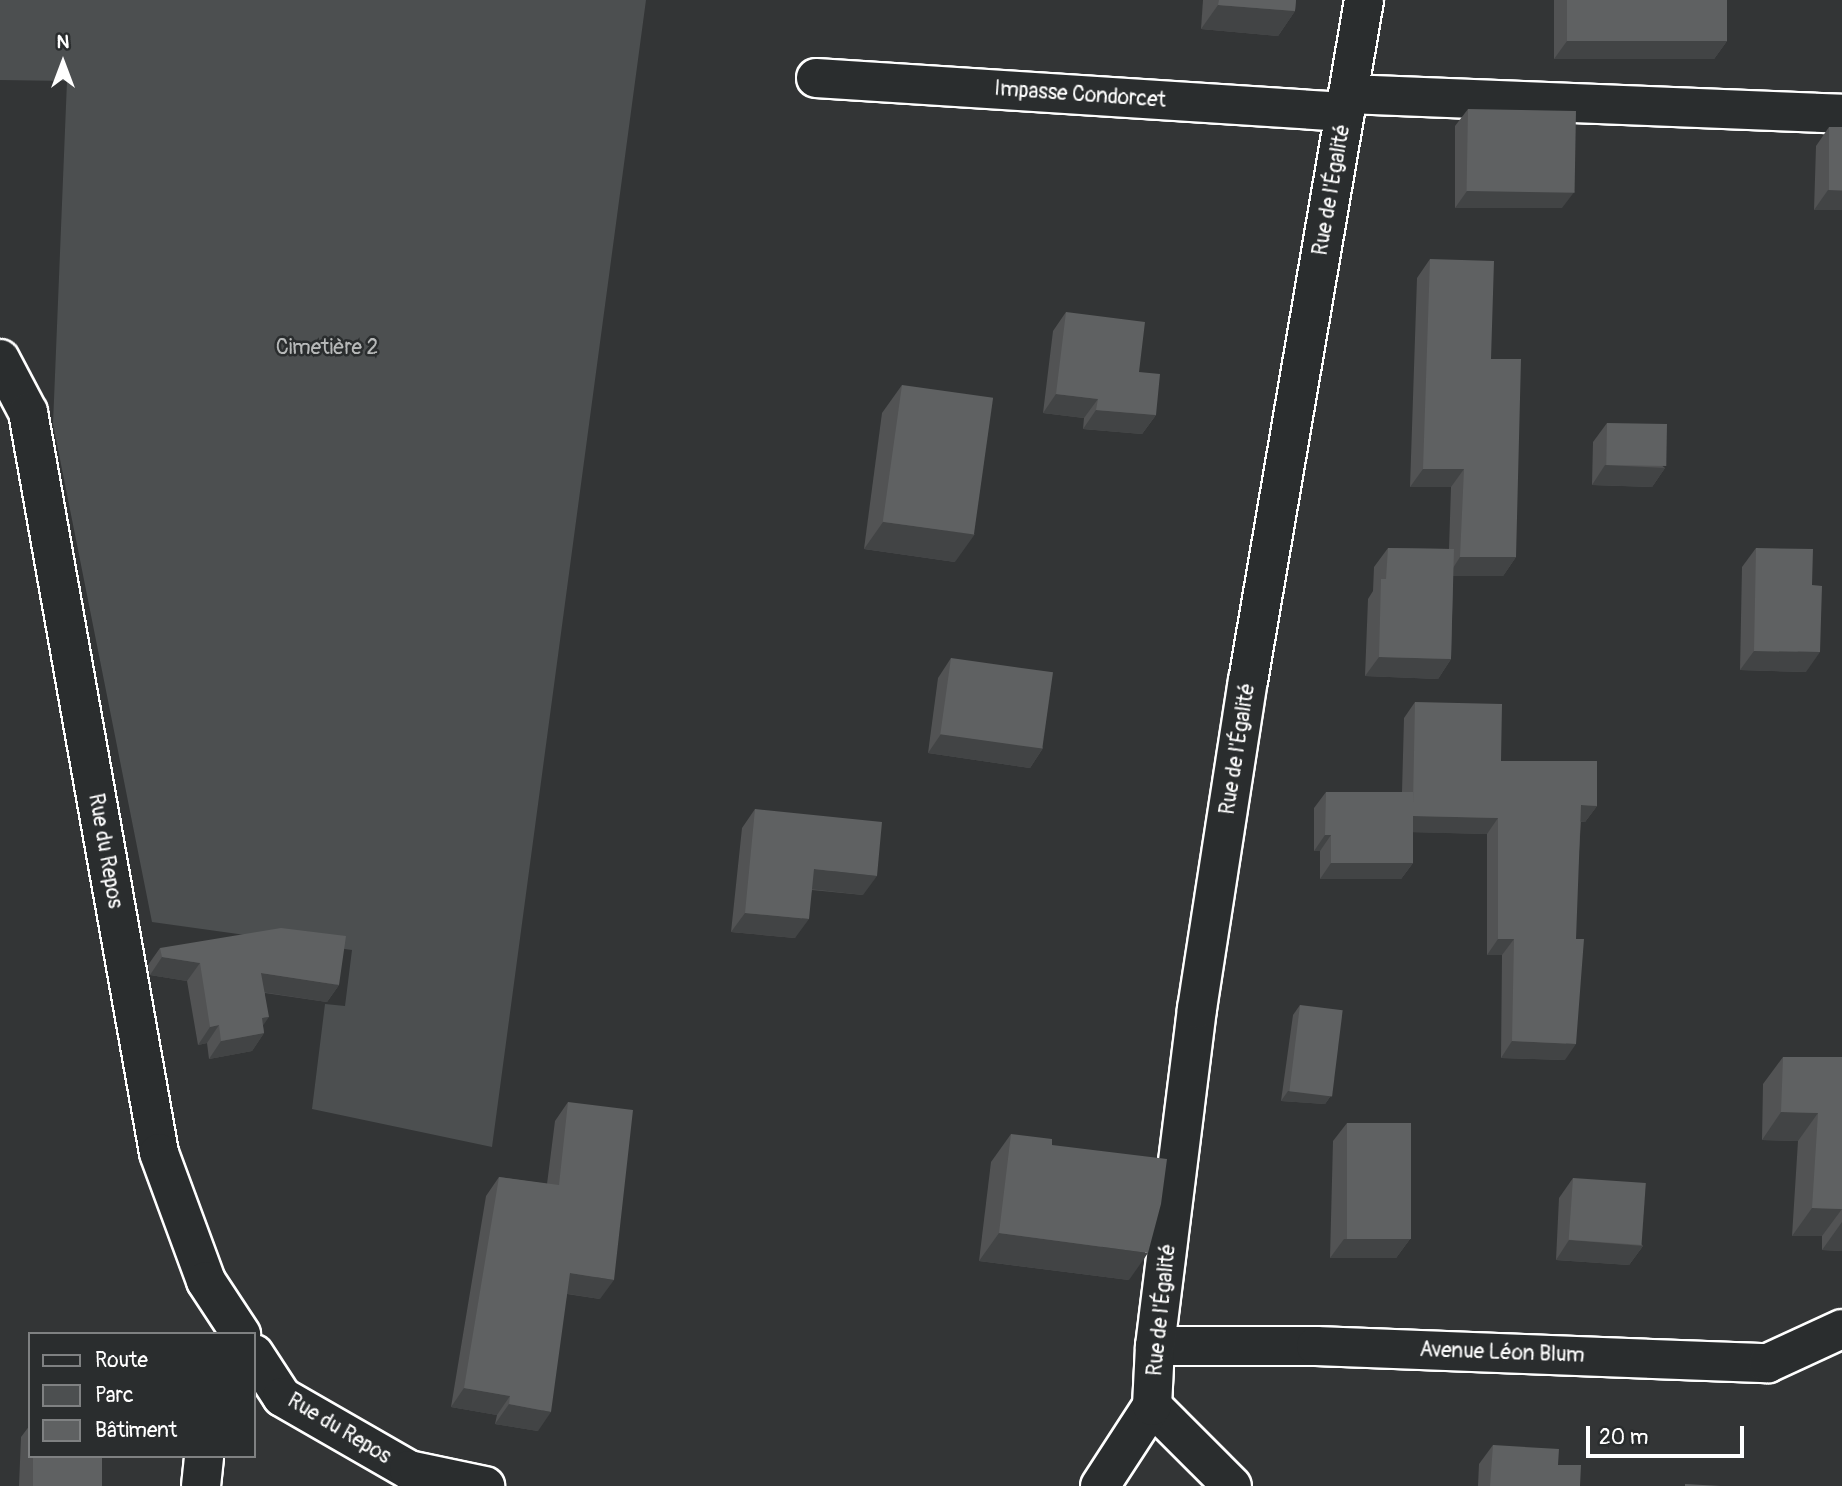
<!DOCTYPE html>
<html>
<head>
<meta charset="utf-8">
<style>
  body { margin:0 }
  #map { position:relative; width:1842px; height:1486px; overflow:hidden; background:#333536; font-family:Pangolin,sans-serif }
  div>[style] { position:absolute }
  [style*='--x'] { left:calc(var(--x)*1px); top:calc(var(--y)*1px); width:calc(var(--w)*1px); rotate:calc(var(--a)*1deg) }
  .green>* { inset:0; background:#4c4f50 }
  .roads { filter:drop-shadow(2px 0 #fff) drop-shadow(-2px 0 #fff) drop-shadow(0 2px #fff) drop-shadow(0 -2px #fff) }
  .minor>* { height:38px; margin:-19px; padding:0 19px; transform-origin:19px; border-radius:19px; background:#2a2d2e }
  .wall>* { inset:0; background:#525354 }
  .shaded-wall>* { inset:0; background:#424445 }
  .building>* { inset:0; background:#5f6162; transform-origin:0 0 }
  span { translate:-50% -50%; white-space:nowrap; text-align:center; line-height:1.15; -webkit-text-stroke:5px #2a2d2e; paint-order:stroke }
  .street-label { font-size:21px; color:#fff }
  .park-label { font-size:21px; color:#b7b9b9 }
  .legend { position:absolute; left:28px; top:1332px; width:228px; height:126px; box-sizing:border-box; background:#2a2d2e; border:2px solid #7f8182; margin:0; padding:9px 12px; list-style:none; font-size:21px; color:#fff }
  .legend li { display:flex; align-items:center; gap:14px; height:35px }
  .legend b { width:35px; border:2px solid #7f8182 }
  .north { position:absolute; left:28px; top:28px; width:70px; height:70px; -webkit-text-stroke:5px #2a2d2e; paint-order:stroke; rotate:0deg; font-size:19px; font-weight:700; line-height:28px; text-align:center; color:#fff }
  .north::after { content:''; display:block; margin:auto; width:24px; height:32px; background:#fff; clip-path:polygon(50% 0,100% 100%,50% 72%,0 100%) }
  .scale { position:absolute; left:1586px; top:1426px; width:158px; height:32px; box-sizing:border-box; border:4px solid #fff; border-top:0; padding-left:9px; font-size:21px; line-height:24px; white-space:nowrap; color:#fff; -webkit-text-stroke:5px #2a2d2e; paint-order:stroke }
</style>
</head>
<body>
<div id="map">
  <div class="green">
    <div style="clip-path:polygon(0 0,646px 0,492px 1147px,312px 1109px,325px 1004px,345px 1006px,352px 950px,152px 922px,53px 424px,67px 81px,0 80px)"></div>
  </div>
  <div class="roads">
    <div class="minor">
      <div style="--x:816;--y:78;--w:530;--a:3.68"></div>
      <div style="--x:1348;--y:94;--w:494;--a:2.3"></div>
      <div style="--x:0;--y:359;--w:60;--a:62.2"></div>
      <div style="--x:28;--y:412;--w:752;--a:79.97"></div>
      <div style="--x:159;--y:1153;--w:136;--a:69.8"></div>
      <div style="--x:206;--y:1281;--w:64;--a:56.6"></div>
      <div style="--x:1155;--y:1346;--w:161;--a:0"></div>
      <div style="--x:1316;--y:1346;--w:452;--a:2.2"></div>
      <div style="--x:1768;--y:1363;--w:81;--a:-24.7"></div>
      <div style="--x:254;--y:1354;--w:51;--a:56.9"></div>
      <div style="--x:282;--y:1397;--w:146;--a:29.9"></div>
      <div style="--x:409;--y:1470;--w:78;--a:11.9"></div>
      <div style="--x:1152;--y:1406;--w:113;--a:45"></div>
      <div style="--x:201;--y:1486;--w:30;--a:-84"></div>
      <div style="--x:1100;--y:1486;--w:95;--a:-57"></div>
      <div style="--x:1152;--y:1406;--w:60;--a:-87.1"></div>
      <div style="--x:1155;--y:1346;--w:340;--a:-82.9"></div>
      <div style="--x:1197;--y:1009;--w:332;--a:-81.2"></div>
      <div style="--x:1248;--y:681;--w:691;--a:-80.33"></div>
    </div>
  </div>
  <div class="wall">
    <div style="clip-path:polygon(1203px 0,1296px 0,1295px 11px,1278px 36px,1201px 29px)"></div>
    <div style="clip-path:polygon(1554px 0,1727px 0,1727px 41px,1714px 59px,1554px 59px)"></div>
    <div style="clip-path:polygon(1468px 109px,1562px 208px,1455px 208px,1455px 126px)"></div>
    <div style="clip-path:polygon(1829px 127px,1842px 127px,1842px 210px,1814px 210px,1816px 146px)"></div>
    <div style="clip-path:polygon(1430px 259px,1491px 359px,1516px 557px,1503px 576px,1453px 576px,1451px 659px,1438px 679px,1365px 676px,1368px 599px,1373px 591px,1374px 567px,1388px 548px,1449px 549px,1451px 487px,1410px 487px,1417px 278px)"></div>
    <div style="clip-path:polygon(1066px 312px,1139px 372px,1156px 415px,1142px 434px,1083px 429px,1084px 418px,1043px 413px,1053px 331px)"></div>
    <div style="clip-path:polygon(902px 385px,955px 562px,864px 549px,882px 413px)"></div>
    <div style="clip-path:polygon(1607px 423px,1665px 468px,1652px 487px,1592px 485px,1593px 442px)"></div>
    <div style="clip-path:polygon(1756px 548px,1806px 672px,1740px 670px,1742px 567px)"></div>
    <div style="clip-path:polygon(951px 658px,1043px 748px,1030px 768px,928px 753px,938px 678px)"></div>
    <div style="clip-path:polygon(1415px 702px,1501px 761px,1597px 806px,1585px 822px,1581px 822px,1565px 1060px,1501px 1058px,1502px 955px,1487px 955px,1487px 834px,1413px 832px,1413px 863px,1401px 879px,1320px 879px,1320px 851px,1314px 851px,1314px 808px,1326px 792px,1402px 792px,1404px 718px)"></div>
    <div style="clip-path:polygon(755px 809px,863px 895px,812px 890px,795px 938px,731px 932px,742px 828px)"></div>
    <div style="clip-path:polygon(160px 948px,339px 985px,327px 1002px,265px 993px,263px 1026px,264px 1033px,252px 1051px,209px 1059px,207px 1043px,198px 1045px,187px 981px,150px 975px,148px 965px)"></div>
    <div style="clip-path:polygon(1300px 1005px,1332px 1094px,1325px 1104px,1281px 1101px,1293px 1015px)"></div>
    <div style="clip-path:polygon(1783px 1057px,1842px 1057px,1842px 1251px,1822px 1250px,1822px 1236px,1792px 1236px,1798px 1141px,1762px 1140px,1763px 1084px)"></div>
    <div style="clip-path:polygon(568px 1102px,600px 1299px,567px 1294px,538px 1431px,495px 1424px,497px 1415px,451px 1407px,486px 1196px,499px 1177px,547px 1184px,555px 1121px)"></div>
    <div style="clip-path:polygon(1347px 1123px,1410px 1239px,1396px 1258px,1330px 1258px,1333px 1141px)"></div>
    <div style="clip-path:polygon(1011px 1134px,1129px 1280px,979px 1261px,991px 1162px)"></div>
    <div style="clip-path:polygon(1573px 1178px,1643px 1246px,1629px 1265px,1556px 1260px,1559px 1198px)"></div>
    <div style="clip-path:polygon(30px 1425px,30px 1456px,102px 1456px,101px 1486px,19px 1486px,21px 1437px)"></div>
    <div style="clip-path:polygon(1493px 1445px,1558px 1465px,1580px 1486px,1478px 1486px,1479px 1464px)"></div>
  </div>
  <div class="shaded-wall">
    <div style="clip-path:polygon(1218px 5px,1295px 11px,1278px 36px,1201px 29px)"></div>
    <div style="clip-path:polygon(1567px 41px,1727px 41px,1714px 59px,1554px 59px)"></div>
    <div style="clip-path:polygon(1828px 190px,1842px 191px,1842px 210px,1814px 210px)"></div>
    <div style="clip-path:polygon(1467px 191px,1575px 191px,1562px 208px,1455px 208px)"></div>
    <div style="clip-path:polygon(1056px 394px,1098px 399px,1084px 418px,1043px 413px)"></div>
    <div style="clip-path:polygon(1096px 410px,1156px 415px,1142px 434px,1083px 429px)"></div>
    <div style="clip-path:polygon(1605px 465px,1665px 468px,1652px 487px,1592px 485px)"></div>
    <div style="clip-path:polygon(1423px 469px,1464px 469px,1451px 487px,1410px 487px)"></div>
    <div style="clip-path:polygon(883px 522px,975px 534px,955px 562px,864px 549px)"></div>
    <div style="clip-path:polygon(1460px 557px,1516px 557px,1503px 576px,1448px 576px)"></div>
    <div style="clip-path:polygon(1754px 651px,1820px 652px,1806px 672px,1740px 670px)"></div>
    <div style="clip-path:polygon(1379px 657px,1451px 659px,1438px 679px,1365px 676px)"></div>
    <div style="clip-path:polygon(941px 734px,1043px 748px,1030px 768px,928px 753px)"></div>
    <div style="clip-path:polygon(1581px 805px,1597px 806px,1585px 822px,1570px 821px)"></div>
    <div style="clip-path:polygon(1413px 816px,1498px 818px,1487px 834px,1402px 832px)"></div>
    <div style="clip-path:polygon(1325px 835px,1331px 835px,1320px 851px,1314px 851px)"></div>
    <div style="clip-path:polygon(1331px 863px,1413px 863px,1401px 879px,1320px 879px)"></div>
    <div style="clip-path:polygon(814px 869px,877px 876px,863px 895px,801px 888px)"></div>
    <div style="clip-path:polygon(745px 913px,809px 919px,795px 938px,731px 932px)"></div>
    <div style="clip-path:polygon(1498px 939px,1514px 939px,1502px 955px,1487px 955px)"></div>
    <div style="clip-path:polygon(162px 957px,200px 963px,187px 981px,150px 975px)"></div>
    <div style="clip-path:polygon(261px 973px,339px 985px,327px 1002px,249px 990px)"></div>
    <div style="clip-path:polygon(269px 1017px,257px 1034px,262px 1018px)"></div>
    <div style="clip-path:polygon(219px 1025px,207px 1043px,198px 1045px,210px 1027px)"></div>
    <div style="clip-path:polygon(264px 1033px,252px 1051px,209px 1059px,221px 1041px)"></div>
    <div style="clip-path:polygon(1512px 1041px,1576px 1044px,1565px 1060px,1501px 1058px)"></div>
    <div style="clip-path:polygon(1288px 1091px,1332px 1094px,1325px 1104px,1281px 1101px)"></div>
    <div style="clip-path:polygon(1781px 1112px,1818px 1113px,1798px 1141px,1762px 1140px)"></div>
    <div style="clip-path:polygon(1812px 1208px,1842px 1209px,1822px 1236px,1792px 1236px)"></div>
    <div style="clip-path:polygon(1842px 1222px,1842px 1251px,1822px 1250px)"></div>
    <div style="clip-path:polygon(999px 1233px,1148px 1253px,1129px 1280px,979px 1261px)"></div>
    <div style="clip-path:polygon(1344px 1239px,1410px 1239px,1396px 1258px,1330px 1258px)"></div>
    <div style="clip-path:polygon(1569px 1240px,1643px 1246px,1629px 1265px,1556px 1260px)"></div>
    <div style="clip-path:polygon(570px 1273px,614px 1280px,600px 1299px,556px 1292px)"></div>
    <div style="clip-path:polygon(464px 1388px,510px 1396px,497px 1415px,451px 1407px)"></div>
    <div style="clip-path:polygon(509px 1404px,551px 1412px,538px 1431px,495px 1424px)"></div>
  </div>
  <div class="building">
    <div style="clip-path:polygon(1219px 0,1296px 0,1295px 11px,1218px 5px)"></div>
    <div style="left:1567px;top:0;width:160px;height:41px"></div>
    <div style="left:1468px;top:109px;width:108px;height:82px;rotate:1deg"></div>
    <div style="left:1829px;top:127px;width:13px;height:63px"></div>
    <div style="clip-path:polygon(1430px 259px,1494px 261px,1491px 359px,1521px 359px,1516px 557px,1460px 557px,1464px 469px,1423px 469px)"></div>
    <div style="clip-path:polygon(1066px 312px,1145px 322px,1139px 372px,1160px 374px,1156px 415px,1096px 410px,1098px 399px,1056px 394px)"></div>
    <div style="left:902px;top:385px;width:92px;height:138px;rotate:8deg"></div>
    <div style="left:1607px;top:423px;width:60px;height:42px;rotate:1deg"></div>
    <div style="clip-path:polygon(1388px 548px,1454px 549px,1451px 659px,1379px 657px,1381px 579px,1386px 579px)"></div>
    <div style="clip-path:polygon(1756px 548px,1813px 549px,1812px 585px,1822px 586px,1820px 652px,1754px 651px)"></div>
    <div style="left:951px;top:658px;width:103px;height:77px;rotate:8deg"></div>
    <div style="clip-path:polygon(1415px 702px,1502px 704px,1501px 761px,1597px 761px,1597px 806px,1581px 805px,1576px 939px,1584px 939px,1576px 1044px,1512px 1041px,1514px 939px,1498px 939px,1498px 818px,1413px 816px,1413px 863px,1331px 863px,1331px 835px,1325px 835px,1326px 792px,1413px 792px,1413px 803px)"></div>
    <div style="clip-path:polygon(755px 809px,882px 822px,877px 876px,814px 869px,809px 919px,745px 913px)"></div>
    <div style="clip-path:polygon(281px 928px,346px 936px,339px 985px,261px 973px,269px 1017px,262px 1018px,264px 1033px,221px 1041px,219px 1025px,210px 1027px,200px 963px,162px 957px,160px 948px)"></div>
    <div style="left:1300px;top:1005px;width:43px;height:87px;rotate:7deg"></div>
    <div style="clip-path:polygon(1783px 1057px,1842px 1057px,1842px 1222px,1842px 1209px,1812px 1208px,1818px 1113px,1781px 1112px)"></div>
    <div style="clip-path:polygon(568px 1102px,633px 1110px,614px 1280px,570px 1273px,551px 1412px,509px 1404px,510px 1396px,464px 1388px,499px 1177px,559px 1185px)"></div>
    <div style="left:1347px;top:1123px;width:64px;height:116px"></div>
    <div style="clip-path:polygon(1011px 1134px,1052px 1139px,1052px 1145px,1167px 1159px,1161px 1204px,1148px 1253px,999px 1233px)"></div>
    <div style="left:1573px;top:1178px;width:73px;height:62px;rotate:4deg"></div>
    <div style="clip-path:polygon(1493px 1445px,1559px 1449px,1558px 1465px,1581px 1465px,1580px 1486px,1490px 1486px)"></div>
    <div style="left:33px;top:1456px;width:69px;height:30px"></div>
    <div style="clip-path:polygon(1685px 1484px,1721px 1486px,1685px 1486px)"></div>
  </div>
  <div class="street-label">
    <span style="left:1080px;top:95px;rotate:4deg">Impasse Condorcet</span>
    <span style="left:1332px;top:190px;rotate:-80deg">Rue de l'Égalité</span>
    <span style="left:1238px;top:749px;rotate:-81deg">Rue de l'Égalité</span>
    <span style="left:105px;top:851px;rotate:80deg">Rue du Repos</span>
    <span style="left:1162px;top:1310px;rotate:-84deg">Rue de l'Égalité</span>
    <span style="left:1502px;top:1353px;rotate:2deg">Avenue Léon Blum</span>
    <span style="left:339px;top:1429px;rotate:31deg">Rue du Repos</span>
  </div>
  <div class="park-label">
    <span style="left:327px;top:348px">Cimetière 2</span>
  </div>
  <ul class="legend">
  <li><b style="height:9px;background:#2a2d2e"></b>Route</li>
  <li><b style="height:19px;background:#4c4f50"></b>Parc</li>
  <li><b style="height:19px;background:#5f6162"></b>Bâtiment</li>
  </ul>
  <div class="north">N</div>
  <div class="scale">20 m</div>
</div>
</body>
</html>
